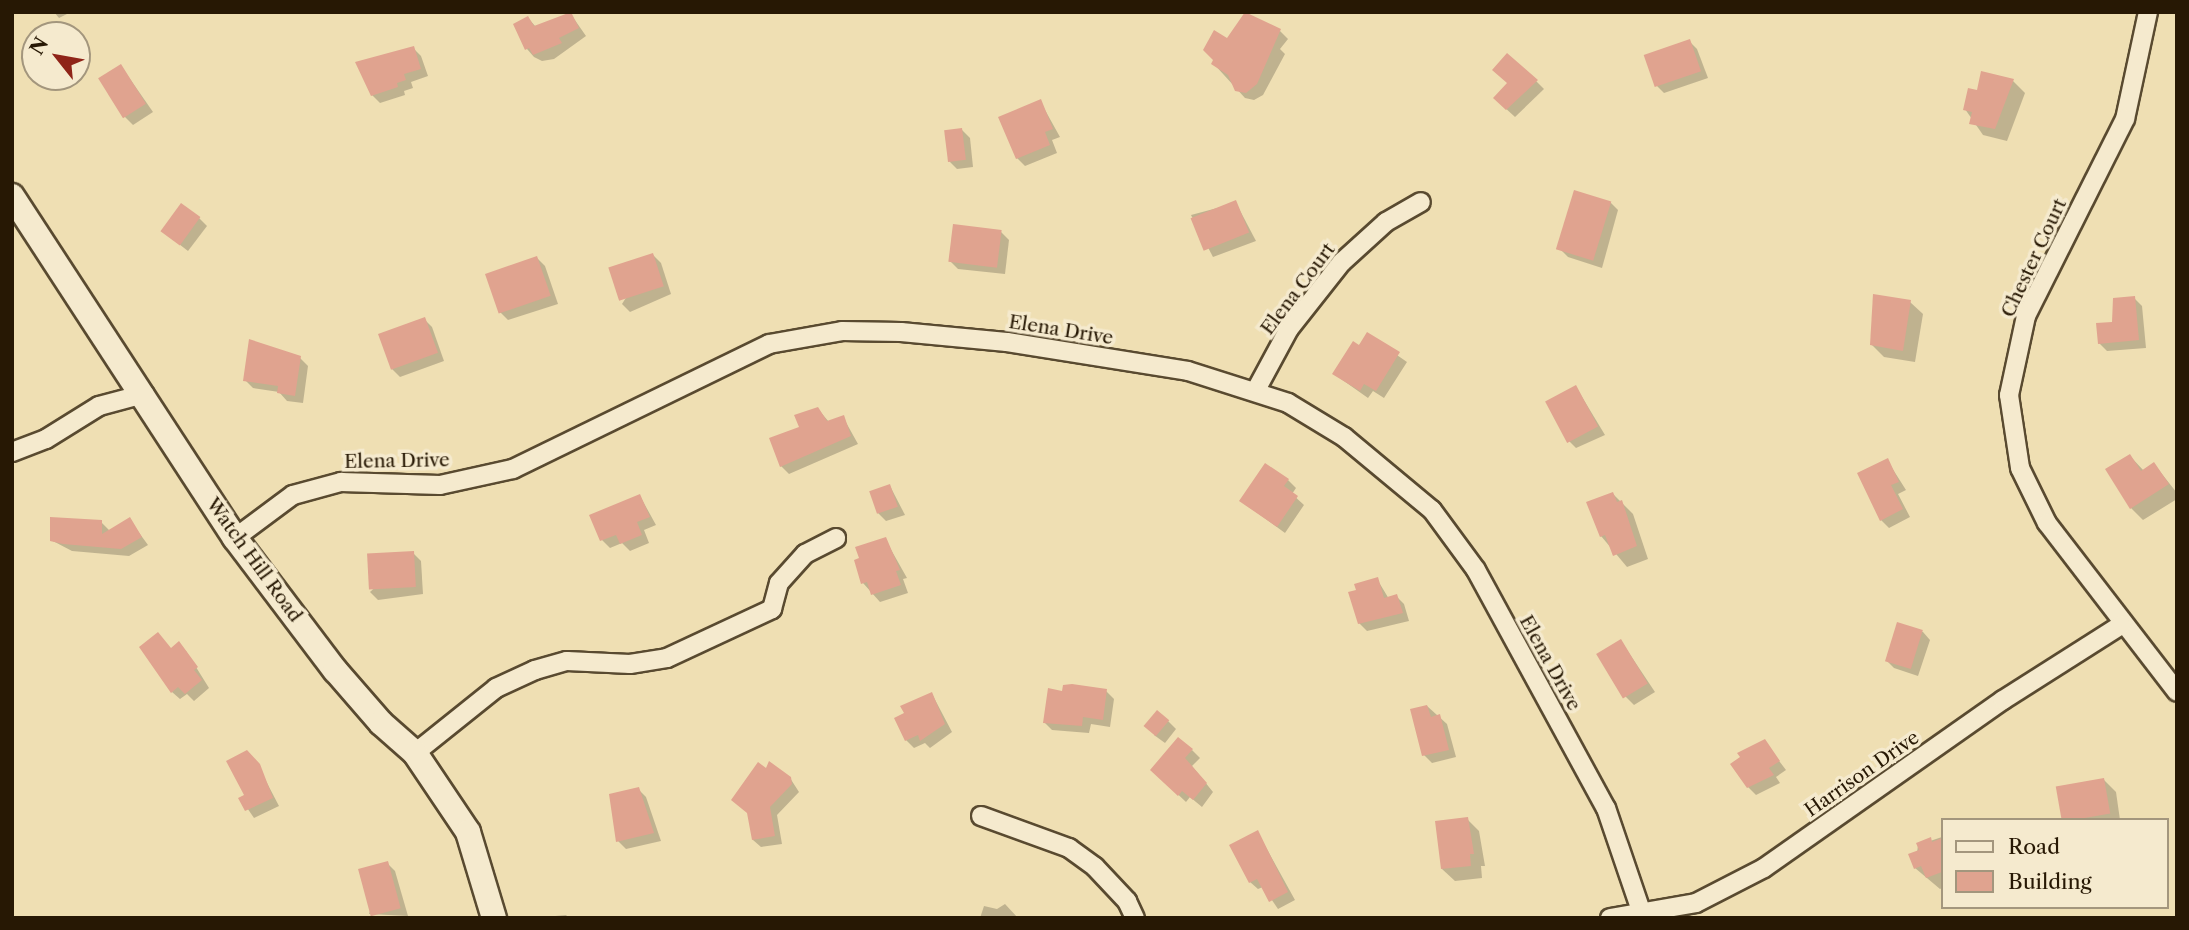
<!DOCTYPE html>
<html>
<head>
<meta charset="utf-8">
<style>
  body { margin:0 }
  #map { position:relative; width:2189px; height:930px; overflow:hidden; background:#efdfb3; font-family:"Libre Caslon Text",serif }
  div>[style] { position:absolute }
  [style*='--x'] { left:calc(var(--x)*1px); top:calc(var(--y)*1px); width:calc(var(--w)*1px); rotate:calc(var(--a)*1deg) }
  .shadow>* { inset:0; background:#0003 }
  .building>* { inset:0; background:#e0a38f; transform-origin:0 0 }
  .roads { filter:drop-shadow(2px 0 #594a30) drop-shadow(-2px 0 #594a30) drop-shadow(0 2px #594a30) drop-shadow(0 -2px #594a30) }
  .street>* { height:18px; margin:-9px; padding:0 9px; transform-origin:9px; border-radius:9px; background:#f5eace }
  .secondary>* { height:24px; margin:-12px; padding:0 12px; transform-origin:12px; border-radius:12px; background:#f5eace }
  span { translate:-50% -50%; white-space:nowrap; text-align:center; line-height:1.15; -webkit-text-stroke:7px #f5eace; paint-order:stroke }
  .street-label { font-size:19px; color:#271804 }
  .frame { position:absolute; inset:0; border:14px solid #271804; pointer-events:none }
  .legend { position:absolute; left:1941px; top:818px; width:228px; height:91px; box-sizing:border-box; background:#f5eace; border:2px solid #a3967d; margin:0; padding:9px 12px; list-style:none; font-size:21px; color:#271804 }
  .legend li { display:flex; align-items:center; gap:14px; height:35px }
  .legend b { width:35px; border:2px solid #a3967d }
  .north { position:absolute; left:21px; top:21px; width:70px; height:70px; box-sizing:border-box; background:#f5eace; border:2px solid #a3967d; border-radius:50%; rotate:301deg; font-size:19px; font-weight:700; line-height:28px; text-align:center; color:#271804 }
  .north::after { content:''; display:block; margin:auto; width:24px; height:32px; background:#8f2418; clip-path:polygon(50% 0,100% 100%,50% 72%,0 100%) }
</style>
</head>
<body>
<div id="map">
  <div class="shadow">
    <div style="clip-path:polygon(54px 12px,71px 12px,59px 18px)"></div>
    <div style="clip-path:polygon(570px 13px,586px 36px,554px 59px,542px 61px,534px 57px,527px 49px,528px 18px,536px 27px)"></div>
    <div style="clip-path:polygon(1280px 31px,1288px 39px,1280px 49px,1285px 54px,1263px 95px,1254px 100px,1245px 98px,1213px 63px,1227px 40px)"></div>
    <div style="clip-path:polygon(1689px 41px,1697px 49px,1708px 78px,1664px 93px,1656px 85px)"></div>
    <div style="clip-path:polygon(413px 48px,421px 56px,428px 76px,411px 82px,413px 88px,404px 91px,405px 95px,380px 103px,372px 95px)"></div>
    <div style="clip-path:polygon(121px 66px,153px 112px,133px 125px,125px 117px)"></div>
    <div style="clip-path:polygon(1536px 81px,1544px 89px,1515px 117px,1503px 106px)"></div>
    <div style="clip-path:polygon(2013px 81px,2025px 93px,2007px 141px,1983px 135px,1965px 109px,1978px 92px)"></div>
    <div style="clip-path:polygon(1040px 101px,1060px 137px,1052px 140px,1057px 153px,1025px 166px,1017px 158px)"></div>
    <div style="clip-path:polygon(962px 130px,970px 138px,973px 167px,957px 169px,949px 161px)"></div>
    <div style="clip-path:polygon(1610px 202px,1618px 210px,1602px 268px,1568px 257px,1560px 249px)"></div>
    <div style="clip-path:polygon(1236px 203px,1256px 241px,1213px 257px,1191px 215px)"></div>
    <div style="clip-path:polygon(199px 218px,207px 226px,188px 251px,162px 231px)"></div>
    <div style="clip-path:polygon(1001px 232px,1009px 240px,1005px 274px,958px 269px,950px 261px)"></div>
    <div style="clip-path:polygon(653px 255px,661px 263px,671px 294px,630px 312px,622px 304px)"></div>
    <div style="clip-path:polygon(537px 258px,545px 266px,558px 304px,508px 320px,500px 312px)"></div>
    <div style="clip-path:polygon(2134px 298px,2142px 306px,2146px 348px,2107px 351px,2099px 343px)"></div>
    <div style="clip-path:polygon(1910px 302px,1923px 314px,1915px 362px,1884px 357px,1871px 344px)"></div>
    <div style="clip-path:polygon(424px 319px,432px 327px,444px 361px,400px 377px,392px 369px)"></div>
    <div style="clip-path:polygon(1368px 335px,1407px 362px,1384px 398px,1373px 391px,1368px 398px,1334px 374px)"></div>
    <div style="clip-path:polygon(300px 358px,308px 366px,303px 403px,287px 401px,279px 392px,253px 388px,245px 380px)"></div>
    <div style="clip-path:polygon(1576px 387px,1605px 435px,1576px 448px,1568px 440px)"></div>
    <div style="clip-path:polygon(818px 409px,829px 422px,843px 417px,858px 444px,789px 474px,781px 466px,801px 428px)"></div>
    <div style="clip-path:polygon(2130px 456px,2144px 471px,2154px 464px,2177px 493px,2177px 499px,2143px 520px,2131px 508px)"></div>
    <div style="clip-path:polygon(1887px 460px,1906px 490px,1898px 494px,1910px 517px,1889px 528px,1881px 520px)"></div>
    <div style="clip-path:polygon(1288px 480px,1296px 488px,1292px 494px,1304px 505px,1285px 533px,1241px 501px)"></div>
    <div style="clip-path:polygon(890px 486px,905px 515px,886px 521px,878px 513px)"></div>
    <div style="clip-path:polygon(1613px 494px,1633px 514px,1648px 559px,1627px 567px,1601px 536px)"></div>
    <div style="clip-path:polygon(640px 496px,656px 525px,644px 530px,649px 543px,630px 551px,622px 543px,610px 548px,602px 540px)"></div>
    <div style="clip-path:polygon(129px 519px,148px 545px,129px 556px,72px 551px,51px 540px,101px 522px,110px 531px)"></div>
    <div style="clip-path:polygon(885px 539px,907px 578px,903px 579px,908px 593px,880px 602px,863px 583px)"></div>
    <div style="clip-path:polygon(413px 553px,421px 561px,423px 594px,378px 600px,370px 592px)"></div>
    <div style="clip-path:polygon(1377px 579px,1389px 599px,1396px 596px,1404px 604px,1409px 621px,1367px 631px,1359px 623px,1358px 591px)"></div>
    <div style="clip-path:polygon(1898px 624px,1923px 632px,1930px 640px,1918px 676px,1894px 668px,1886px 660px)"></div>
    <div style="clip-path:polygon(1621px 641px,1655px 692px,1634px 705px,1626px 697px)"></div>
    <div style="clip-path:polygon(171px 649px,186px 651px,209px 688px,194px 701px,187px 694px,180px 699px,172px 692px)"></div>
    <div style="clip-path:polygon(1106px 691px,1114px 699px,1110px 727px,1091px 724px,1089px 733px,1052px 730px,1044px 722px)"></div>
    <div style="clip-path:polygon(932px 694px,952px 732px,930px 748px,925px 743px,914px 748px,906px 740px)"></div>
    <div style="clip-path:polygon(1427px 706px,1447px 724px,1456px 757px,1432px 763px,1424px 755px)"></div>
    <div style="clip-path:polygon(1168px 721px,1176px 729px,1165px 743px,1154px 735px)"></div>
    <div style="clip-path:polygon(1764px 741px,1786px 770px,1776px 777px,1780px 783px,1756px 795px,1748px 787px)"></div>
    <div style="clip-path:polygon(1192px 750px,1200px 758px,1192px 766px,1213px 792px,1202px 807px,1190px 797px,1186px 802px,1152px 770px)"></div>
    <div style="clip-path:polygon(255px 760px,279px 806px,254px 818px,241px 799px,246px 796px)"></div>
    <div style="clip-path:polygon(766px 771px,790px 778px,799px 792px,777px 815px,782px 844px,761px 847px,753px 840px)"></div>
    <div style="clip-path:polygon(2104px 780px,2116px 792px,2120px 820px,2064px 820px)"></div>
    <div style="clip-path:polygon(638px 789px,646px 797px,661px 841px,626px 849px,618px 841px)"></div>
    <div style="clip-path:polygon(1467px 819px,1479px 831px,1485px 866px,1481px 866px,1482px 878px,1455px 881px,1442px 869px)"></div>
    <div style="clip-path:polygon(1258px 833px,1295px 900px,1278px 909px,1263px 887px,1258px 889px,1250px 882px)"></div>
    <div style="clip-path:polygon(1942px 837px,1942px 888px,1940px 889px,1915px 868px,1918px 845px)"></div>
    <div style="clip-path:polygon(387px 863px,395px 871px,408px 916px,369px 914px)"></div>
    <div style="clip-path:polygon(1005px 904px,1018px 918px,980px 918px,984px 906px,997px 909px)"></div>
    <div style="clip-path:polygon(566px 915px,569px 918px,544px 918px,544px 917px)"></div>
  </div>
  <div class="building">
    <div style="clip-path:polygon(571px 12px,579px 28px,559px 38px,562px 43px,533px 55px,529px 48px,525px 50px,513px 24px,528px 16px,534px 26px)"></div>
    <div style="clip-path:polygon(1245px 12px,1281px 29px,1257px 84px,1246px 93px,1235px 91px,1228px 75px,1211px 64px,1213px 60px,1203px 50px,1214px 30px,1227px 38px)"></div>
    <div style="left:1690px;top:39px;width:34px;height:49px;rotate:71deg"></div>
    <div style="clip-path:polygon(414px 46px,421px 69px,404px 74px,406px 80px,397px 83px,398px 87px,371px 96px,355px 62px)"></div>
    <div style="clip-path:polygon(1507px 53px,1538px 80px,1506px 110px,1493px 98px,1507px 83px,1492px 70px)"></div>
    <div style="left:121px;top:64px;width:47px;height:27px;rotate:58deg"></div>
    <div style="clip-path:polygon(1981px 71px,2014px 79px,1995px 129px,1969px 124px,1972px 112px,1963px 110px,1968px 88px,1977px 90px)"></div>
    <div style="clip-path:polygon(1041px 99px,1053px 129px,1045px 132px,1050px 145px,1016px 159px,998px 117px)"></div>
    <div style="left:962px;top:128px;width:32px;height:18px;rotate:83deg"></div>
    <div style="left:1574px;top:190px;width:39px;height:62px;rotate:17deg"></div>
    <div style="left:1236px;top:200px;width:35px;height:49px;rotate:68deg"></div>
    <div style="left:181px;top:203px;width:24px;height:35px;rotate:36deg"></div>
    <div style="left:953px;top:224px;width:49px;height:38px;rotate:7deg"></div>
    <div style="left:653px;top:253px;width:35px;height:47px;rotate:72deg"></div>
    <div style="left:537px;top:256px;width:42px;height:55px;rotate:71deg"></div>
    <div style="clip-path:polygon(1873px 294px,1911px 300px,1903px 351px,1870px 345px)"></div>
    <div style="clip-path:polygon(2135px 296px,2139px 340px,2098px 344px,2096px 323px,2112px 322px,2113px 298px)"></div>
    <div style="left:425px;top:317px;width:38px;height:50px;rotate:70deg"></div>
    <div style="clip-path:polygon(1367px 332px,1400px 352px,1376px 391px,1364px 384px,1360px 391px,1332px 374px,1353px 341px,1359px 345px)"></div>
    <div style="clip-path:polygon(249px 339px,301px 356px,295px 396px,277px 393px,278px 386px,243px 381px)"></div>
    <div style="left:1576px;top:385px;width:47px;height:35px;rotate:62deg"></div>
    <div style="clip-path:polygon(818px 407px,827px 421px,844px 415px,851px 436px,780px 467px,769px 438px,799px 427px,794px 415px)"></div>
    <div style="clip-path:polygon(2130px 454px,2141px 471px,2154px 462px,2169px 484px,2130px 509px,2105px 469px)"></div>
    <div style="clip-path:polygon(1888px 458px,1899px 482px,1891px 485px,1903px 509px,1880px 521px,1857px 473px)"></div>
    <div style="clip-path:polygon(1265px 463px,1289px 479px,1284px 486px,1298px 496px,1277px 527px,1239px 501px)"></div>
    <div style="left:890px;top:484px;width:24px;height:22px;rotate:71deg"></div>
    <div style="clip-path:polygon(1613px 492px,1617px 502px,1622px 500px,1637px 546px,1613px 556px,1605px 535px,1600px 537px,1586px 502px)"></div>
    <div style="clip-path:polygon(640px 494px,650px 517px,637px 522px,642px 535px,620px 544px,616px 535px,600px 541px,589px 515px)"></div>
    <div style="clip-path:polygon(50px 517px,102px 520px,102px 534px,130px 517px,142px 537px,121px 549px,63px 544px,50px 541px)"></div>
    <div style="clip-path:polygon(886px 537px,900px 570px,896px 571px,901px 585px,871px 595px,867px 582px,861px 584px,854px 560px,859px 558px,855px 547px)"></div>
    <div style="left:414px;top:551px;width:36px;height:47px;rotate:87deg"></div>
    <div style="clip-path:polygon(1378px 577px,1384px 598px,1397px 594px,1403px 613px,1358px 624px,1348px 592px,1356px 590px,1354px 584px)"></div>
    <div style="left:1897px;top:622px;width:27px;height:41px;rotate:17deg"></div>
    <div style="clip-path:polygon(158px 632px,171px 648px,179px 641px,198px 667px,194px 670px,202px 680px,185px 694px,178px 687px,171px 693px,139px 647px)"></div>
    <div style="left:1621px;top:639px;width:52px;height:29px;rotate:59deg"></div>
    <div style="clip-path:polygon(1072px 684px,1107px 689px,1103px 720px,1083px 717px,1082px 726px,1043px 723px,1048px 688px,1062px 691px,1063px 685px)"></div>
    <div style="clip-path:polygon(932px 692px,945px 724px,920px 741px,918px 735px,905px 741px,894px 718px,904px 713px,900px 706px)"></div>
    <div style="clip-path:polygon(1427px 705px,1431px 717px,1440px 714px,1449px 750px,1422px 756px,1410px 709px)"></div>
    <div style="left:1157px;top:710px;width:16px;height:21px;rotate:40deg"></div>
    <div style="clip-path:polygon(1178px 737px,1193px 749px,1185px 758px,1207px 783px,1193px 800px,1182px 791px,1178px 796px,1150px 770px)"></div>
    <div style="clip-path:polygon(1765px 739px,1780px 761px,1769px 768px,1774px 775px,1747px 788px,1730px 764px,1740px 757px,1737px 753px)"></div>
    <div style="clip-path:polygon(247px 750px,260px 764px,273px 798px,245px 811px,238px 798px,244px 795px,226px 761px)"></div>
    <div style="clip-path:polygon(769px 761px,791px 777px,792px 784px,770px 807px,775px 836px,752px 840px,747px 813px,731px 800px,758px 762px,766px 768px)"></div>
    <div style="left:2104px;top:778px;width:36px;height:49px;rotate:80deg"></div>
    <div style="clip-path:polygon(639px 787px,654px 833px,616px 842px,609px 794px)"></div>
    <div style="clip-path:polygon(1468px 817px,1474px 854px,1470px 854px,1471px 866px,1441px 869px,1435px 821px)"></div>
    <div style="clip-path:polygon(1258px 830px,1288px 892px,1269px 902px,1257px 879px,1249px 883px,1229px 845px)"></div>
    <div style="clip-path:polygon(1931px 837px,1932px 842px,1942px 838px,1942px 872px,1926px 878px,1921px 866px,1914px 869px,1908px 854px,1919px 850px,1916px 843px)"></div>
    <div style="left:388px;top:861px;width:49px;height:31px;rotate:75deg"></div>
  </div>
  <div class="roads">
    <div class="street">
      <div style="--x:2148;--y:12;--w:109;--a:102.1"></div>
      <div style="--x:2125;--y:119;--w:220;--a:116.7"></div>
      <div style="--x:2026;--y:316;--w:81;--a:102.1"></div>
      <div style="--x:2009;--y:395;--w:74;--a:81.4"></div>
      <div style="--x:2020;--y:468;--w:61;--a:63.9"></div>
      <div style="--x:2047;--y:523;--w:213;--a:52.4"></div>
      <div style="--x:1256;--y:390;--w:69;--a:-61.6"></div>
      <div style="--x:1289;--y:329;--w:85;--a:-51.7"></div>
      <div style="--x:1342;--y:262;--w:59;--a:-42.3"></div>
      <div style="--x:1386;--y:222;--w:40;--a:-29.7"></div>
      <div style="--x:12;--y:452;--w:36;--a:-21"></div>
      <div style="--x:46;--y:439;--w:62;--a:-31.9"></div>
      <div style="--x:99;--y:406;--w:47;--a:-14.9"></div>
      <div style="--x:235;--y:538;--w:72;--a:-36.6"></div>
      <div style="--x:293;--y:495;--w:50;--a:-15.2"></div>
      <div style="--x:341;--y:482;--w:99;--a:1.7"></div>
      <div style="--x:440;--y:485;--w:75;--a:-12.4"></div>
      <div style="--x:513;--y:469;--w:285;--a:-26"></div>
      <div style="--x:769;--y:344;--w:74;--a:-10.1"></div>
      <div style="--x:842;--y:331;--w:59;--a:1"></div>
      <div style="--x:901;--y:332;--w:106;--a:5.4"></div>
      <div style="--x:1007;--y:342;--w:183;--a:9.1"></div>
      <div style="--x:1188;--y:371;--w:105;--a:17.7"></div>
      <div style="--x:1288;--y:403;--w:66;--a:31.3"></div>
      <div style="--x:1344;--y:437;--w:114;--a:39.7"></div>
      <div style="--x:1432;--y:510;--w:74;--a:53.7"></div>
      <div style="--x:1476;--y:570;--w:271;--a:61.4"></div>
      <div style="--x:1606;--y:808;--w:109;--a:71.2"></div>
      <div style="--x:415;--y:753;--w:104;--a:-38.7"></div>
      <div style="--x:496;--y:688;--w:43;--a:-24.8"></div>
      <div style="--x:535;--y:670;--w:33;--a:-16"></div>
      <div style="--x:567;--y:661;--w:63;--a:2.7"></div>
      <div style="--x:630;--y:664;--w:37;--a:-9"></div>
      <div style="--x:667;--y:658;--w:116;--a:-25"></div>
      <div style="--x:772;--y:609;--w:27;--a:-75"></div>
      <div style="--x:779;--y:583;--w:39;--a:-48"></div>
      <div style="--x:805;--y:554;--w:35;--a:-27"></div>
      <div style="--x:981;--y:816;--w:94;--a:20"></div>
      <div style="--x:1069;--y:848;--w:32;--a:36"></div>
      <div style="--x:1095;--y:867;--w:47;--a:46.7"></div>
      <div style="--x:1127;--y:901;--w:19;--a:65"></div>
      <div style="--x:1610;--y:918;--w:87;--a:-9.9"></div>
      <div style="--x:1696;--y:903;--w:76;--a:-27.2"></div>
      <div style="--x:1764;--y:868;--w:292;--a:-35.1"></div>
      <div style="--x:2003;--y:700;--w:140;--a:-32.4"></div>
    </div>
    <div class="secondary">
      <div style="--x:12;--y:196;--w:408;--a:56.9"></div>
      <div style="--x:235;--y:538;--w:166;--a:52.9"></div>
      <div style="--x:335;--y:670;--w:70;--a:49"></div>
      <div style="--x:381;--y:723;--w:45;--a:41.4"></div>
      <div style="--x:415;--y:753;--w:95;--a:56.1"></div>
      <div style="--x:468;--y:832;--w:90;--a:73.2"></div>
    </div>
  </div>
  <div class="street-label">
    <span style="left:2034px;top:258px;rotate:-65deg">Chester Court</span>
    <span style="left:1298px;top:289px;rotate:-53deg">Elena Court</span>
    <span style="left:1061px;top:330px;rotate:9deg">Elena Drive</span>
    <span style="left:397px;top:461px;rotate:-1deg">Elena Drive</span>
    <span style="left:254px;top:560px;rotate:54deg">Watch Hill Road</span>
    <span style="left:1550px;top:663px;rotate:61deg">Elena Drive</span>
    <span style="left:1862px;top:774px;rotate:-35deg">Harrison Drive</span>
  </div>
  <div class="frame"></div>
  <ul class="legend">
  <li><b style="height:9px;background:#f5eace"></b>Road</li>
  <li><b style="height:19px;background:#e0a38f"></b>Building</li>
  </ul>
  <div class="north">N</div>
</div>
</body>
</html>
